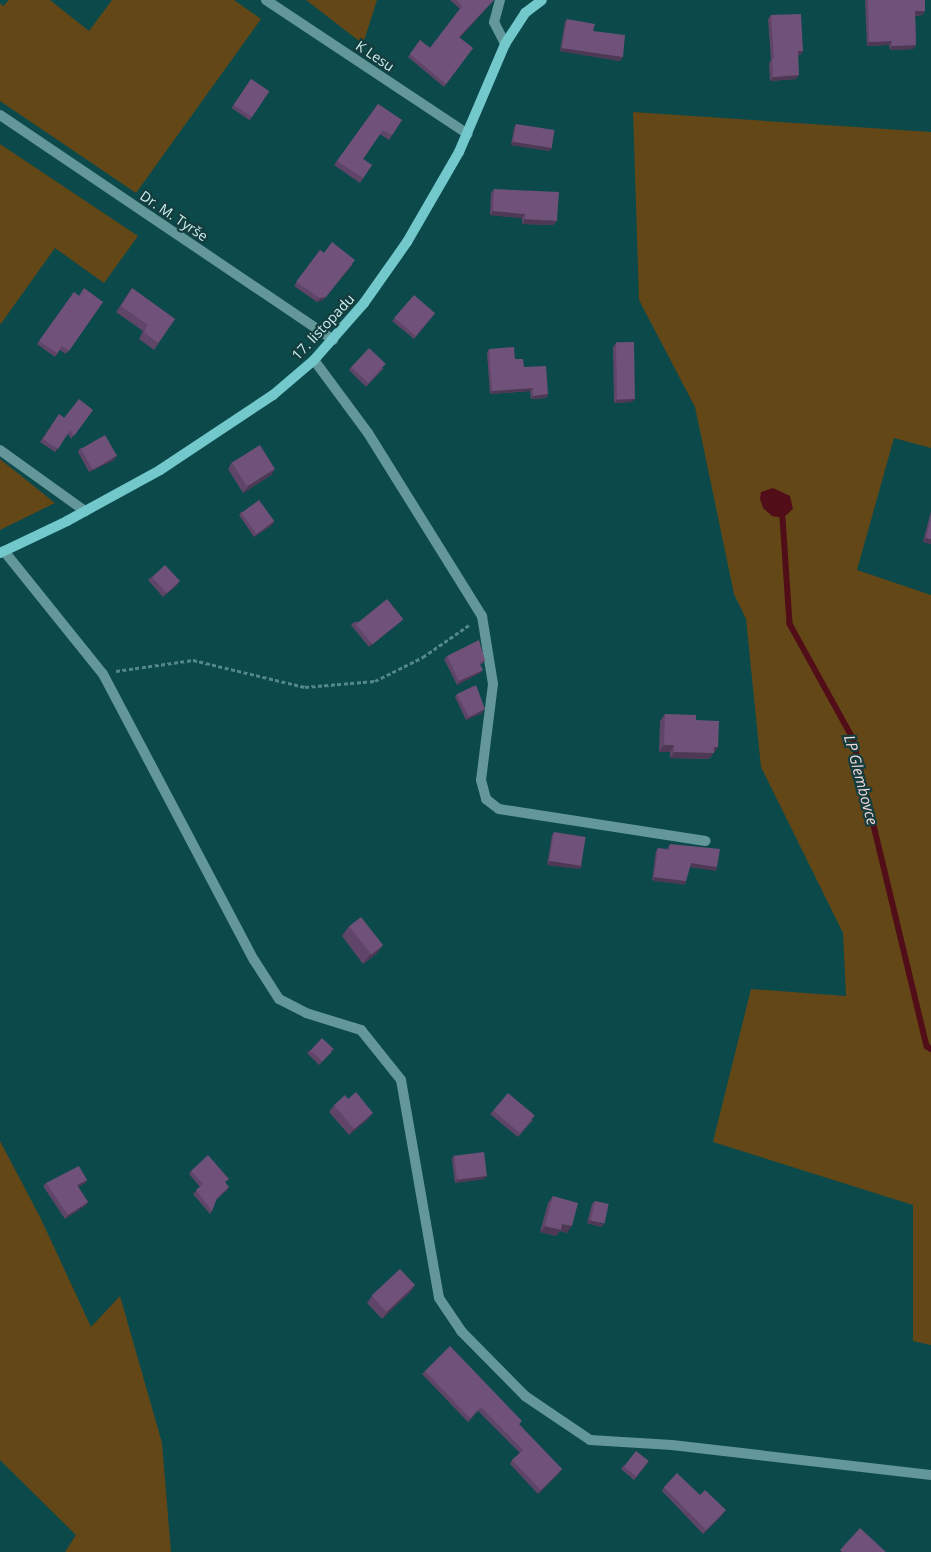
<!DOCTYPE html>
<html>
<head>
<meta charset="utf-8">
<style>
  body { margin:0 }
  #map { position:relative; width:931px; height:1552px; overflow:hidden; background:#0b494b; font-family:"Open Sans",sans-serif }
  div>[style] { position:absolute }
  [style*='--x'] { left:calc(var(--x)*1px); top:calc(var(--y)*1px); width:calc(var(--w)*1px); rotate:calc(var(--a)*1deg) }
  .green>* { inset:0; background:#634717 }
  .water>* { inset:0; background:#520e18 }
  .stream>* { height:5.5px; margin:-2.75px; padding:0 2.75px; transform-origin:2.75px; border-radius:2.75px; background:#520e18 }
  .path>* { height:3px; margin-top:-1.5px; transform-origin:0; background:repeating-linear-gradient(90deg,#538788 0 4px,transparent 0 6.5px) }
  .minor>* { height:10px; margin:-5px; padding:0 5px; transform-origin:5px; border-radius:5px; background:#649799 }
  .tertiary>* { height:10px; margin:-5px; padding:0 5px; transform-origin:5px; border-radius:5px; background:#649799 }
  .secondary>* { height:10px; margin:-5px; padding:0 5px; transform-origin:5px; border-radius:5px; background:#72c8ca }
  .wall>* { inset:0; background:#5f4668; transform-origin:0 0 }
  .shaded-wall>* { inset:0; background:#4e3955; transform-origin:0 0 }
  .building>* { inset:0; background:#6f5179; transform-origin:0 0 }
  span { translate:-50% -50%; white-space:nowrap; text-align:center; line-height:1.15; -webkit-text-stroke:4.5px #153d3e; paint-order:stroke }
  .street-label { font-size:14px; color:#ccf0f0 }
  .water-label { font-size:15px; color:#f2d7d7; font-style:italic }
</style>
</head>
<body>
<div id="map">
  <div class="green">
    <div style="clip-path:polygon(9px 0,50px 0,89px 31px,112px 0,234px 0,261px 19px,136px 193px,0 101px,0 3px,3px 6px)"></div>
    <div style="clip-path:polygon(306px 0,377px 0,363px 44px)"></div>
    <div style="clip-path:polygon(633px 112px,931px 132px,931px 448px,894px 438px,857px 570px,931px 595px,931px 1345px,913px 1341px,913px 1205px,713px 1142px,751px 989px,846px 996px,843px 933px,761px 767px,746px 619px,734px 594px,695px 407px,639px 300px)"></div>
    <div style="clip-path:polygon(0 144px,138px 236px,104px 283px,55px 248px,0 325px)"></div>
    <div style="clip-path:polygon(0 459px,55px 503px,0 530px)"></div>
    <div style="clip-path:polygon(0 1141px,41px 1219px,91px 1327px,120px 1296px,162px 1443px,171px 1552px,65px 1552px,76px 1535px,0 1460px)"></div>
  </div>
  <div class="water">
    <div style="clip-path:polygon(773px 488px,790px 496px,793px 509px,783px 518px,772px 516px,763px 508px,760px 499px,761px 492px)"></div>
  </div>
  <div class="stream">
    <div style="--x:783;--y:518;--w:106;--a:86.2"></div>
    <div style="--x:790;--y:624;--w:130;--a:61.1"></div>
    <div style="--x:853;--y:738;--w:317;--a:76.5"></div>
    <div style="--x:927;--y:1046;--w:5;--a:37"></div>
  </div>
  <div class="path">
    <div style="--x:116;--y:671;--w:78;--a:-8.1"></div>
    <div style="--x:193;--y:660;--w:115;--a:13.6"></div>
    <div style="--x:305;--y:687;--w:70;--a:-4.9"></div>
    <div style="--x:375;--y:681;--w:54;--a:-26.6"></div>
    <div style="--x:423;--y:657;--w:56;--a:-34.8"></div>
  </div>
  <div class="minor">
    <div style="--x:266;--y:0;--w:242;--a:33.6"></div>
    <div style="--x:500;--y:0;--w:23;--a:105"></div>
    <div style="--x:494;--y:22;--w:25;--a:63"></div>
    <div style="--x:314;--y:360;--w:91;--a:53.5"></div>
    <div style="--x:368;--y:433;--w:216;--a:58.1"></div>
    <div style="--x:482;--y:616;--w:69;--a:80.8"></div>
    <div style="--x:493;--y:684;--w:97;--a:97.1"></div>
    <div style="--x:481;--y:780;--w:20;--a:75"></div>
    <div style="--x:486;--y:799;--w:16;--a:38"></div>
    <div style="--x:499;--y:809;--w:209;--a:8.8"></div>
    <div style="--x:0;--y:450;--w:105;--a:35.7"></div>
    <div style="--x:4;--y:551;--w:158;--a:51.2"></div>
    <div style="--x:103;--y:674;--w:323;--a:62.2"></div>
    <div style="--x:254;--y:960;--w:46;--a:57.3"></div>
    <div style="--x:279;--y:999;--w:30;--a:27"></div>
    <div style="--x:306;--y:1013;--w:58;--a:17.2"></div>
    <div style="--x:361;--y:1030;--w:64;--a:51.3"></div>
    <div style="--x:401;--y:1080;--w:221;--a:80.1"></div>
    <div style="--x:439;--y:1298;--w:40;--a:56"></div>
    <div style="--x:461;--y:1331;--w:91;--a:45.4"></div>
    <div style="--x:525;--y:1396;--w:78;--a:34.1"></div>
    <div style="--x:590;--y:1440;--w:82;--a:3.5"></div>
    <div style="--x:672;--y:1445;--w:261;--a:6.6"></div>
  </div>
  <div class="tertiary">
    <div style="--x:0;--y:115;--w:402;--a:34"></div>
  </div>
  <div class="secondary">
    <div style="--x:0;--y:553;--w:74;--a:-25.5"></div>
    <div style="--x:67;--y:521;--w:106;--a:-28.7"></div>
    <div style="--x:160;--y:470;--w:136;--a:-33.6"></div>
    <div style="--x:273;--y:395;--w:54;--a:-40.5"></div>
    <div style="--x:314;--y:360;--w:76;--a:-48.7"></div>
    <div style="--x:364;--y:303;--w:75;--a:-54.8"></div>
    <div style="--x:407;--y:242;--w:104;--a:-60"></div>
    <div style="--x:459;--y:152;--w:117;--a:-66.9"></div>
    <div style="--x:505;--y:44;--w:37;--a:-57"></div>
    <div style="--x:525;--y:13;--w:21;--a:-37"></div>
  </div>
  <div class="wall">
    <div style="clip-path:polygon(450px 0,494px 0,459px 38px,473px 48px,444px 87px,408px 57px,420px 40px,430px 48px,460px 9px)"></div>
    <div style="clip-path:polygon(865px 0,925px 0,925px 11px,922px 15px,915px 16px,916px 45px,913px 49px,890px 50px,889px 45px,867px 46px)"></div>
    <div style="clip-path:polygon(771px 15px,803px 51px,800px 55px,798px 55px,796px 79px,770px 81px,769px 63px,771px 60px,768px 19px)"></div>
    <div style="clip-path:polygon(567px 19px,593px 31px,623px 57px,620px 61px,560px 51px,565px 22px)"></div>
    <div style="left:251px;top:79px;width:22px;height:35px;rotate:34deg"></div>
    <div style="clip-path:polygon(378px 104px,402px 120px,389px 140px,380px 134px,363px 159px,372px 165px,360px 183px,334px 165px)"></div>
    <div style="clip-path:polygon(516px 124px,550px 151px,511px 145px,514px 128px)"></div>
    <div style="clip-path:polygon(494px 189px,554px 225px,522px 224px,522px 218px,490px 215px,491px 193px)"></div>
    <div style="clip-path:polygon(320px 250px,324px 253px,353px 264px,323px 300px,317px 302px,294px 286px)"></div>
    <div style="clip-path:polygon(132px 288px,175px 319px,154px 350px,139px 339px,143px 331px,116px 312px)"></div>
    <div style="clip-path:polygon(74px 292px,79px 296px,103px 302px,66px 354px,60px 350px,55px 357px,37px 344px)"></div>
    <div style="clip-path:polygon(433px 316px,414px 339px,392px 321px,395px 318px)"></div>
    <div style="clip-path:polygon(616px 343px,632px 402px,614px 403px,613px 347px)"></div>
    <div style="clip-path:polygon(489px 349px,515px 359px,524px 367px,548px 394px,546px 398px,531px 399px,530px 391px,490px 394px,487px 353px)"></div>
    <div style="clip-path:polygon(351px 367px,384px 368px,366px 387px,349px 370px)"></div>
    <div style="clip-path:polygon(93px 410px,71px 439px,68px 434px,55px 452px,40px 442px,59px 414px,64px 418px)"></div>
    <div style="clip-path:polygon(80px 448px,114px 460px,89px 472px,78px 452px)"></div>
    <div style="clip-path:polygon(232px 462px,275px 469px,271px 475px,243px 493px,228px 469px)"></div>
    <div style="clip-path:polygon(931px 511px,931px 544px,923px 542px)"></div>
    <div style="clip-path:polygon(241px 512px,274px 521px,272px 525px,254px 537px,239px 515px)"></div>
    <div style="clip-path:polygon(151px 577px,177px 585px,163px 597px,148px 580px)"></div>
    <div style="clip-path:polygon(403px 619px,400px 622px,369px 647px,351px 625px,354px 622px)"></div>
    <div style="clip-path:polygon(447px 656px,485px 660px,483px 663px,480px 665px,483px 670px,480px 673px,457px 685px,444px 659px)"></div>
    <div style="clip-path:polygon(457px 694px,482px 713px,466px 720px,455px 697px)"></div>
    <div style="clip-path:polygon(665px 714px,696px 720px,718px 747px,709px 759px,670px 758px,670px 752px,659px 752px,660px 721px)"></div>
    <div style="clip-path:polygon(554px 832px,582px 866px,580px 869px,547px 865px,552px 835px)"></div>
    <div style="clip-path:polygon(670px 844px,717px 867px,715px 870px,690px 867px,686px 881px,684px 884px,652px 880px,656px 851px,658px 848px,667px 849px)"></div>
    <div style="clip-path:polygon(349px 926px,383px 945px,376px 954px,363px 964px,342px 936px)"></div>
    <div style="clip-path:polygon(310px 1050px,332px 1052px,319px 1065px,307px 1053px)"></div>
    <div style="clip-path:polygon(334px 1105px,368px 1119px,349px 1135px,329px 1112px)"></div>
    <div style="clip-path:polygon(493px 1111px,533px 1120px,518px 1137px,490px 1114px)"></div>
    <div style="clip-path:polygon(454px 1155px,487px 1176px,484px 1179px,455px 1183px,452px 1159px)"></div>
    <div style="clip-path:polygon(191px 1171px,226px 1183px,227px 1190px,216px 1200px,212px 1211px,210px 1214px,193px 1194px,200px 1187px,189px 1174px)"></div>
    <div style="clip-path:polygon(87px 1180px,85px 1183px,78px 1187px,88px 1202px,86px 1205px,65px 1219px,43px 1186px,46px 1183px)"></div>
    <div style="clip-path:polygon(553px 1196px,567px 1233px,560px 1231px,556px 1236px,540px 1232px,548px 1203px)"></div>
    <div style="clip-path:polygon(595px 1201px,601px 1227px,587px 1223px,592px 1204px)"></div>
    <div style="clip-path:polygon(415px 1285px,410px 1292px,382px 1319px,367px 1303px,372px 1296px)"></div>
    <div style="clip-path:polygon(425px 1371px,519px 1425px,562px 1469px,559px 1473px,538px 1494px,510px 1464px,512px 1460px,520px 1453px,478px 1411px,468px 1422px,422px 1374px)"></div>
    <div style="clip-path:polygon(649px 1461px,634px 1480px,621px 1469px,623px 1466px)"></div>
    <div style="clip-path:polygon(664px 1487px,700px 1495px,723px 1514px,703px 1534px,662px 1491px)"></div>
  </div>
  <div class="shaded-wall">
    <div style="clip-path:polygon(494px 0,492px 2px,457px 41px,459px 37px)"></div>
    <div style="clip-path:polygon(915px 11px,925px 11px,922px 15px,912px 16px)"></div>
    <div style="clip-path:polygon(892px 41px,889px 45px,867px 46px,869px 42px)"></div>
    <div style="clip-path:polygon(916px 45px,913px 49px,890px 50px,892px 46px)"></div>
    <div style="clip-path:polygon(562px 48px,623px 57px,620px 61px,560px 51px)"></div>
    <div style="clip-path:polygon(798px 51px,803px 51px,800px 55px,794px 55px)"></div>
    <div style="clip-path:polygon(799px 75px,796px 79px,770px 81px,773px 77px)"></div>
    <div style="clip-path:polygon(513px 142px,552px 147px,550px 151px,511px 145px)"></div>
    <div style="clip-path:polygon(493px 211px,525px 214px,522px 218px,490px 215px)"></div>
    <div style="clip-path:polygon(525px 219px,557px 221px,554px 225px,522px 224px)"></div>
    <div style="clip-path:polygon(353px 264px,323px 300px,317px 302px,320px 298px)"></div>
    <div style="clip-path:polygon(533px 388px,530px 391px,490px 394px,492px 391px)"></div>
    <div style="clip-path:polygon(548px 394px,546px 398px,531px 399px,533px 396px)"></div>
    <div style="clip-path:polygon(635px 399px,632px 402px,614px 403px,617px 400px)"></div>
    <div style="clip-path:polygon(117px 456px,114px 460px,89px 472px,92px 469px)"></div>
    <div style="clip-path:polygon(275px 469px,271px 475px,243px 493px,248px 486px)"></div>
    <div style="clip-path:polygon(274px 521px,272px 525px,254px 537px,257px 534px)"></div>
    <div style="clip-path:polygon(926px 538px,931px 539px,931px 544px,923px 542px)"></div>
    <div style="clip-path:polygon(180px 581px,177px 585px,163px 597px,165px 594px)"></div>
    <div style="clip-path:polygon(403px 619px,400px 622px,369px 647px,371px 643px)"></div>
    <div style="clip-path:polygon(483px 670px,480px 673px,457px 685px,459px 681px)"></div>
    <div style="clip-path:polygon(485px 709px,482px 713px,466px 720px,469px 717px)"></div>
    <div style="clip-path:polygon(664px 745px,674px 745px,670px 752px,659px 752px)"></div>
    <div style="clip-path:polygon(714px 747px,718px 747px,709px 759px,670px 758px,674px 752px)"></div>
    <div style="clip-path:polygon(550px 861px,582px 866px,580px 869px,547px 865px)"></div>
    <div style="left:691px;top:863px;width:26px;height:4px;rotate:9deg"></div>
    <div style="left:654px;top:877px;width:32px;height:4px;rotate:7deg"></div>
    <div style="clip-path:polygon(383px 945px,376px 954px,363px 964px,370px 954px)"></div>
    <div style="clip-path:polygon(373px 1113px,368px 1119px,349px 1135px,354px 1129px)"></div>
    <div style="clip-path:polygon(487px 1176px,484px 1179px,455px 1183px,458px 1180px)"></div>
    <div style="clip-path:polygon(87px 1180px,85px 1183px,75px 1189px,77px 1185px)"></div>
    <div style="clip-path:polygon(229px 1187px,227px 1190px,214px 1201px,217px 1198px)"></div>
    <div style="clip-path:polygon(88px 1202px,86px 1205px,65px 1219px,68px 1215px)"></div>
    <div style="clip-path:polygon(589px 1220px,604px 1224px,601px 1227px,587px 1223px)"></div>
    <div style="clip-path:polygon(562px 1224px,572px 1226px,567px 1233px,560px 1231px,556px 1236px,540px 1232px,545px 1226px)"></div>
    <div style="clip-path:polygon(415px 1285px,410px 1292px,382px 1319px,387px 1312px)"></div>
    <div style="clip-path:polygon(562px 1469px,559px 1473px,538px 1494px,541px 1490px)"></div>
    <div style="clip-path:polygon(726px 1510px,723px 1514px,703px 1534px,706px 1530px)"></div>
  </div>
  <div class="building">
    <div style="clip-path:polygon(456px 0,494px 0,459px 37px,473px 48px,446px 84px,410px 54px,420px 40px,430px 48px,462px 6px)"></div>
    <div style="clip-path:polygon(868px 0,925px 0,925px 11px,915px 11px,916px 45px,892px 46px,892px 41px,869px 42px)"></div>
    <div style="clip-path:polygon(801px 14px,803px 51px,798px 51px,799px 75px,773px 77px,772px 59px,774px 59px,771px 15px)"></div>
    <div style="clip-path:polygon(567px 19px,595px 24px,593px 31px,625px 35px,623px 57px,562px 48px)"></div>
    <div style="left:251px;top:79px;width:22px;height:31px;rotate:34deg"></div>
    <div style="clip-path:polygon(378px 104px,402px 120px,392px 135px,383px 130px,363px 159px,372px 165px,363px 178px,337px 161px)"></div>
    <div style="left:516px;top:124px;width:39px;height:18px;rotate:9deg"></div>
    <div style="clip-path:polygon(494px 189px,559px 192px,557px 221px,525px 219px,525px 214px,493px 211px)"></div>
    <div style="clip-path:polygon(332px 242px,355px 260px,326px 297px,320px 298px,296px 282px,320px 250px,324px 253px)"></div>
    <div style="clip-path:polygon(84px 288px,103px 302px,69px 351px,62px 346px,57px 353px,39px 341px,74px 292px,79px 296px)"></div>
    <div style="clip-path:polygon(132px 288px,175px 319px,158px 343px,144px 332px,148px 325px,121px 306px)"></div>
    <div style="left:414px;top:295px;width:28px;height:30px;rotate:41deg"></div>
    <div style="left:634px;top:342px;width:57px;height:18px;rotate:89deg"></div>
    <div style="clip-path:polygon(514px 347px,515px 359px,523px 359px,524px 367px,546px 366px,548px 394px,533px 396px,533px 388px,492px 391px,489px 349px)"></div>
    <div style="left:369px;top:348px;width:23px;height:26px;rotate:43deg"></div>
    <div style="clip-path:polygon(79px 399px,93px 410px,74px 436px,70px 430px,58px 449px,43px 439px,59px 414px,64px 418px)"></div>
    <div style="left:105px;top:435px;width:24px;height:28px;rotate:60deg"></div>
    <div style="left:260px;top:445px;width:28px;height:33px;rotate:58deg"></div>
    <div style="left:259px;top:500px;width:26px;height:22px;rotate:54deg"></div>
    <div style="clip-path:polygon(931px 518px,931px 539px,926px 538px)"></div>
    <div style="left:165px;top:565px;width:22px;height:18px;rotate:47deg"></div>
    <div style="left:387px;top:599px;width:26px;height:40px;rotate:51deg"></div>
    <div style="clip-path:polygon(479px 640px,485px 660px,479px 663px,483px 670px,459px 681px,447px 656px)"></div>
    <div style="clip-path:polygon(476px 685px,485px 709px,469px 717px,457px 694px)"></div>
    <div style="clip-path:polygon(665px 714px,696px 715px,696px 720px,719px 721px,718px 747px,714px 747px,714px 753px,674px 752px,674px 745px,664px 745px)"></div>
    <div style="left:554px;top:832px;width:32px;height:29px;rotate:9deg"></div>
    <div style="clip-path:polygon(670px 844px,720px 849px,717px 867px,691px 863px,686px 881px,654px 877px,658px 848px,669px 850px)"></div>
    <div style="left:361px;top:917px;width:36px;height:15px;rotate:52deg"></div>
    <div style="left:322px;top:1038px;width:16px;height:17px;rotate:43deg"></div>
    <div style="clip-path:polygon(356px 1092px,373px 1113px,354px 1129px,334px 1105px,345px 1095px,348px 1099px)"></div>
    <div style="left:508px;top:1093px;width:35px;height:23px;rotate:40deg"></div>
    <div style="left:484px;top:1152px;width:24px;height:30px;rotate:83deg"></div>
    <div style="clip-path:polygon(208px 1155px,229px 1179px,225px 1182px,229px 1187px,217px 1198px,212px 1211px,196px 1190px,203px 1184px,191px 1171px)"></div>
    <div style="clip-path:polygon(79px 1166px,87px 1180px,77px 1185px,88px 1202px,68px 1215px,46px 1183px)"></div>
    <div style="clip-path:polygon(553px 1196px,578px 1203px,572px 1226px,562px 1224px,561px 1230px,545px 1226px)"></div>
    <div style="left:595px;top:1201px;width:14px;height:20px;rotate:12deg"></div>
    <div style="left:400px;top:1269px;width:22px;height:39px;rotate:47deg"></div>
    <div style="clip-path:polygon(450px 1346px,522px 1421px,519px 1424px,562px 1469px,541px 1490px,512px 1460px,523px 1450px,481px 1407px,470px 1418px,425px 1371px)"></div>
    <div style="left:636px;top:1451px;width:16px;height:20px;rotate:38deg"></div>
    <div style="clip-path:polygon(677px 1473px,700px 1495px,705px 1490px,726px 1510px,706px 1530px,664px 1487px)"></div>
    <div style="clip-path:polygon(860px 1528px,886px 1552px,842px 1552px,840px 1550px)"></div>
  </div>
  <div class="street-label">
    <span style="left:375px;top:56px;rotate:34deg">K Lesu</span>
    <span style="left:174px;top:216px;rotate:34deg">Dr. M. Tyrše</span>
    <span style="left:323px;top:327px;rotate:-47deg">17. listopadu</span>
  </div>
  <div class="water-label">
    <span style="left:861px;top:780px;rotate:75deg">LP Glembovce</span>
  </div>
</div>
</body>
</html>
